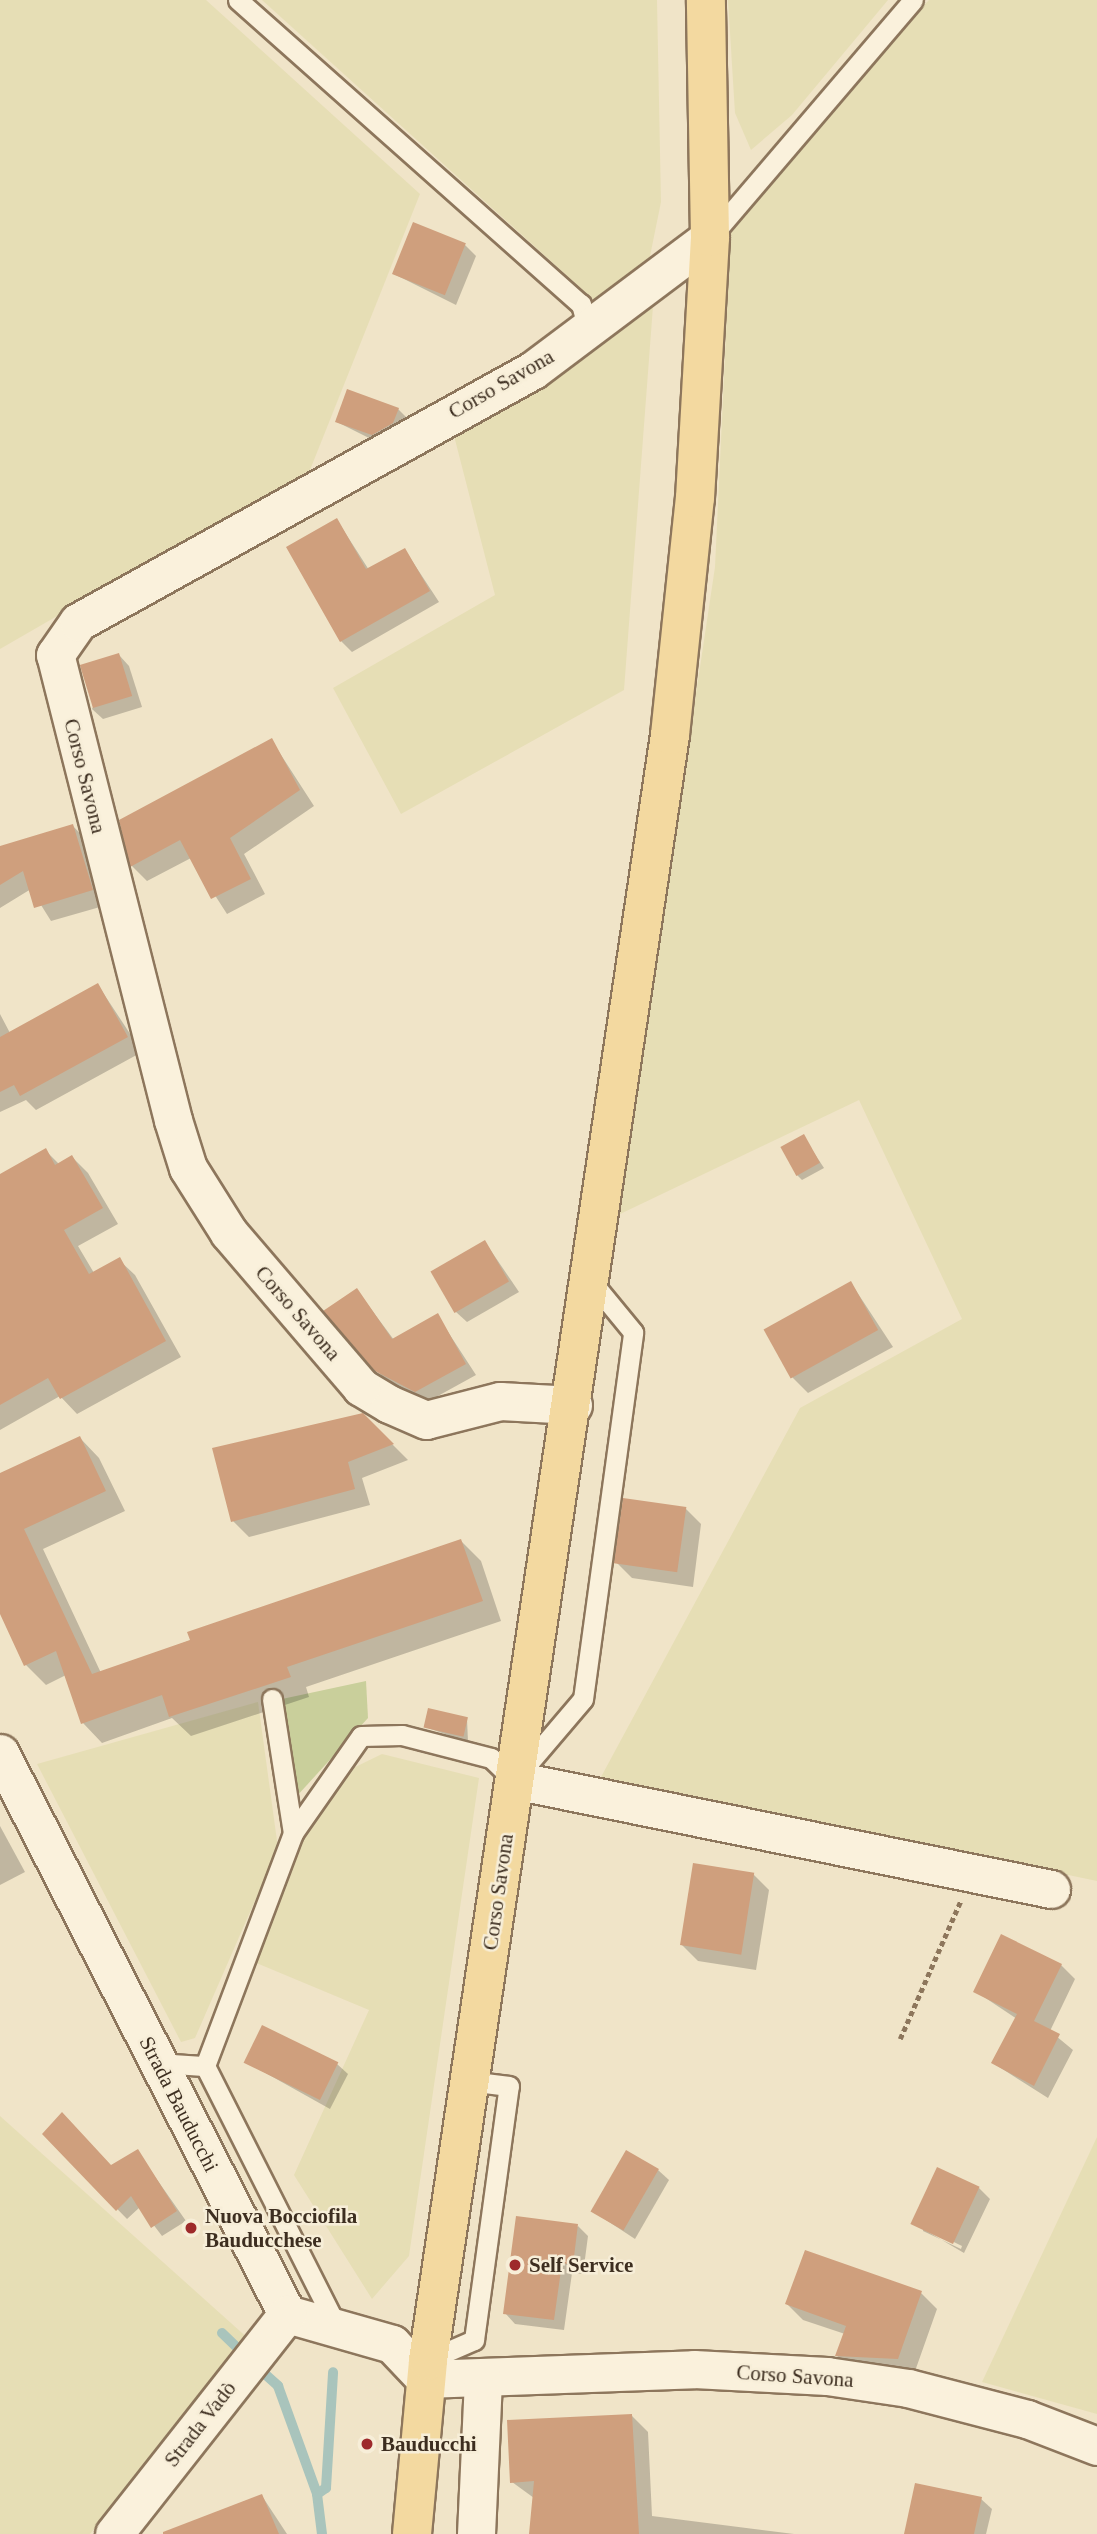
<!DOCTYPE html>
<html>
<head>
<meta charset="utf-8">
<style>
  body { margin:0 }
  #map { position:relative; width:1097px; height:2534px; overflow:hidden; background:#f0e4c8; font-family:Georgia,serif }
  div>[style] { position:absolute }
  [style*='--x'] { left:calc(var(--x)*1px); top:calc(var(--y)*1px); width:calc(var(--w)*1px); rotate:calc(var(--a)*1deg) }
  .farmland>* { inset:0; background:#e6deb5 }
  .green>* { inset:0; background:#c9cf9b }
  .shadow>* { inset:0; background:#0003 }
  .stream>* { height:10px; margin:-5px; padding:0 5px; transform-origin:5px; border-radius:5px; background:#a9c4bc }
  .building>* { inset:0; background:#cf9f7d; transform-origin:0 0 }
  .path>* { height:4.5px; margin-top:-2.25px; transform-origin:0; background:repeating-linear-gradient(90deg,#8d765c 0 5px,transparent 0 8.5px) }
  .roads { filter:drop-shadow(2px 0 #8d765c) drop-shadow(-2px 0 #8d765c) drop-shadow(0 2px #8d765c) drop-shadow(0 -2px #8d765c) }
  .lane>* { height:19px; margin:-9.5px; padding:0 9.5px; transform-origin:9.5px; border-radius:9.5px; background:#faf1dc }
  .street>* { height:37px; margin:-18.5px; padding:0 18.5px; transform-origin:18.5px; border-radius:18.5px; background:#faf1dc }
  .primary>* { height:38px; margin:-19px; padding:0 19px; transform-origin:19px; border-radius:19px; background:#f3d9a0 }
  .dots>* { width:19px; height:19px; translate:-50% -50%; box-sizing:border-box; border:4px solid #f7eed8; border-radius:50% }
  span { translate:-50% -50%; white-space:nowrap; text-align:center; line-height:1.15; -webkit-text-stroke:5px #f7eed8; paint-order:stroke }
  .street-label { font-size:21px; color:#3d2e20 }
  .poi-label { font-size:21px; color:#3d2e20; font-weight:700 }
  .left { translate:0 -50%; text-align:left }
</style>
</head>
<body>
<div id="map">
  <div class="farmland">
    <div style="clip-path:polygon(0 0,206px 0,420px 194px,310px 470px,0 649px)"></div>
    <div style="clip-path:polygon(262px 0,657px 0,661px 202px,649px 261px,595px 301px)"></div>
    <div style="clip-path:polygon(728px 0,888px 0,792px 115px,751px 150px,735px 113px)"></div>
    <div style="clip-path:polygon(929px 0,1097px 0,1097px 1881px,601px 1777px,800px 1408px,962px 1319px,859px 1100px,618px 1215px,715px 567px,731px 229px,755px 185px)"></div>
    <div style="clip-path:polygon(654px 293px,624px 690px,401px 814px,333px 688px,495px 595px,452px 428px)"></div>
    <div style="clip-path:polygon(258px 1702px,278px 1848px,195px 2038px,181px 2042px,37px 1764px)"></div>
    <div style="clip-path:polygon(382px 1754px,479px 1778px,409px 2256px,372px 2299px,294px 2175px,369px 2010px,254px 1962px,300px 1843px,343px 1773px)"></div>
    <div style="clip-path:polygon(0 2116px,251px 2341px,90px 2534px,0 2534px)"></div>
    <div style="clip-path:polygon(1097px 2137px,1097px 2414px,982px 2382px)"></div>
  </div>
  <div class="green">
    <div style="clip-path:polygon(366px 1681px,368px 1718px,296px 1797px,282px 1699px)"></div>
  </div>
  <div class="shadow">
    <div style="clip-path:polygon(465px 245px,476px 256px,456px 305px,394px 274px)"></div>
    <div style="clip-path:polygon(398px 409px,409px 420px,383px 445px,337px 422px)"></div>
    <div style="clip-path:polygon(337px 520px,369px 570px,405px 550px,439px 602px,352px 652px,341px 641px)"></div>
    <div style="clip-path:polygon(119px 655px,129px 666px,142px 707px,103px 719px,92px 709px)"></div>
    <div style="clip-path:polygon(272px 741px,314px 806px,244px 854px,265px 894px,227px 914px,191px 858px,147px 881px,132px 866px,121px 821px)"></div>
    <div style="clip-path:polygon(73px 826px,87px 841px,107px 905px,51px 921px,31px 889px,0 908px,0 848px)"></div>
    <div style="clip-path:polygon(98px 985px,142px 1052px,36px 1110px,26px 1100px,0 1112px,0 1014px,10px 1033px)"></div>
    <div style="clip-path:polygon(803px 1136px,824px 1168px,802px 1180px,797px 1175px)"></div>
    <div style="clip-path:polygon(45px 1150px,59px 1164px,72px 1157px,88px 1173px,118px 1224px,78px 1246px,94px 1273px,119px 1260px,135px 1275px,181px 1357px,77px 1414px,60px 1396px,0 1430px,0 1179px)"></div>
    <div style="clip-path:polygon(485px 1242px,519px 1292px,467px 1322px,456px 1312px)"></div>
    <div style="clip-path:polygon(851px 1283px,893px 1347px,808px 1393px,792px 1377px)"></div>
    <div style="clip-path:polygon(357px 1290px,394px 1340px,437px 1315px,476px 1375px,427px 1402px,387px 1381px,376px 1370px)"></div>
    <div style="clip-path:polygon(363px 1415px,408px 1460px,362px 1478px,370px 1505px,249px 1537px,233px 1521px)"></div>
    <div style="clip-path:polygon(80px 1438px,99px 1458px,125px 1511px,43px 1549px,101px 1673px,461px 1541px,481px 1561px,501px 1621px,306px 1687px,309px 1697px,191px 1736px,172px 1718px,102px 1743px,83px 1723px,66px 1675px,46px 1685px,26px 1665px,0 1610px,0 1475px)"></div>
    <div style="clip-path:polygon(685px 1508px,701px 1524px,693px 1587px,632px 1578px,616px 1562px)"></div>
    <div style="clip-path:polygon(467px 1719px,468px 1742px,425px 1727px)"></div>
    <div style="clip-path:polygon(0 1826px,25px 1872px,0 1885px)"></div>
    <div style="clip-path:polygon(753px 1874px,769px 1890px,756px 1970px,698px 1961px,682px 1945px)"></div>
    <div style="clip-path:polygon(1061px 1965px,1075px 1979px,1050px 2031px,1073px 2050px,1048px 2098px,993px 2063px,1017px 2019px,975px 1991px)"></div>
    <div style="clip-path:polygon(246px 2062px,337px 2064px,348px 2074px,330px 2109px)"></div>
    <div style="clip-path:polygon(44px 2134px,111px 2167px,137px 2151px,186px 2221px,162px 2236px,140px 2207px,127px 2219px)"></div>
    <div style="clip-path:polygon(658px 2170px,669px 2180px,635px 2239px,594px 2212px)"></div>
    <div style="clip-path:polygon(evenodd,979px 2188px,990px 2199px,964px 2253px,913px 2223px,979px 2188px,923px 2227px,962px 2246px,961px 2249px,923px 2231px,923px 2227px)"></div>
    <div style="clip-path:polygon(578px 2226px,588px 2236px,583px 2274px,572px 2273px,564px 2330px,515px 2324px,505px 2313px)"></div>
    <div style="clip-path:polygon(921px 2293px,937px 2309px,914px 2374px,853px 2371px,837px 2356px,845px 2334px,803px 2320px,787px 2304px)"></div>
    <div style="clip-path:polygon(632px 2416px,648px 2432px,652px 2516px,794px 2534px,531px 2534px,534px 2498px,512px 2482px)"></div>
    <div style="clip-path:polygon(262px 2496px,287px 2534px,201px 2534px)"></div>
    <div style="clip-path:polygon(981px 2499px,992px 2509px,986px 2534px,906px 2534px)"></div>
  </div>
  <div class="stream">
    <div style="--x:222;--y:2333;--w:32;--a:44"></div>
    <div style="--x:256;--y:2366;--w:30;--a:42"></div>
    <div style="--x:278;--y:2386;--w:115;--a:70.1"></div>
    <div style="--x:317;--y:2494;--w:40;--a:82.9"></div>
    <div style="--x:317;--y:2494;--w:11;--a:-34"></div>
    <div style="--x:326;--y:2488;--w:116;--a:-86.5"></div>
  </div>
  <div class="building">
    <div style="left:413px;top:222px;width:57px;height:56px;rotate:22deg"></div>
    <div style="clip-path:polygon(347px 389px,399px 408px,393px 423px,372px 435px,335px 422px)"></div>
    <div style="clip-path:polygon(337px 518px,366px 569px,405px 548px,430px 591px,340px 642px,286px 547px)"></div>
    <div style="left:119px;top:653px;width:45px;height:41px;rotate:73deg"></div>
    <div style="clip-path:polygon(272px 738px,300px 790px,230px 838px,251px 879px,211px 899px,180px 840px,130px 867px,119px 820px)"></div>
    <div style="clip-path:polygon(73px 824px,93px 890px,34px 908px,23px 871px,0 885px,0 846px)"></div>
    <div style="clip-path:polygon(98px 983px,128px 1037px,20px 1096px,14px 1085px,0 1092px,0 1037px)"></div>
    <div style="left:804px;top:1134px;width:33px;height:27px;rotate:61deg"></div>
    <div style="clip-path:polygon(46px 1148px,55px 1165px,72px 1155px,103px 1208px,64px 1230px,89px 1274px,120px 1257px,166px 1341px,60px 1399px,48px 1378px,0 1405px,0 1174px)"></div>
    <div style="left:485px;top:1240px;width:48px;height:63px;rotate:60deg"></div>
    <div style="left:851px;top:1281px;width:56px;height:100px;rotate:61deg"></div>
    <div style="clip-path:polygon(357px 1288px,392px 1339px,438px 1313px,466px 1364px,415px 1392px,375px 1371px,323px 1311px)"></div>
    <div style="clip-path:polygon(363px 1413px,394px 1444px,348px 1462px,355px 1489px,231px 1522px,212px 1448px)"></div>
    <div style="clip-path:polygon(80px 1436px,106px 1491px,24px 1529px,92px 1674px,190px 1640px,187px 1632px,461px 1539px,483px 1601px,287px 1667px,291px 1677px,169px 1717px,162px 1695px,81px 1724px,56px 1651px,24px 1666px,0 1614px,0 1473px)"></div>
    <div style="left:623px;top:1498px;width:64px;height:66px;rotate:8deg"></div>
    <div style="left:428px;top:1708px;width:41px;height:20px;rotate:13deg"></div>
    <div style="left:693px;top:1863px;width:62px;height:83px;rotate:9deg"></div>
    <div style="clip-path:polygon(1001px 1934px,1062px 1964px,1034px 2021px,1060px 2034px,1034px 2086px,991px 2063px,1017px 2014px,973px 1992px)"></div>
    <div style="left:262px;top:2025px;width:85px;height:42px;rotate:26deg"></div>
    <div style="clip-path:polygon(62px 2112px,111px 2165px,138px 2149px,177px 2211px,151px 2228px,131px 2196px,116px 2211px,42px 2134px)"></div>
    <div style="left:626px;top:2150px;width:38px;height:71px;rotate:30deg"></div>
    <div style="left:937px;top:2167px;width:47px;height:63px;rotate:25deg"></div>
    <div style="clip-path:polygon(516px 2216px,578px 2224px,573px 2265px,562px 2263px,554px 2320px,503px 2314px)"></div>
    <div style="clip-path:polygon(805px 2250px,922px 2291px,898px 2359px,835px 2356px,846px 2326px,785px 2304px)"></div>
    <div style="clip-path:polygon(632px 2414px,639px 2534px,529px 2534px,534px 2481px,510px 2483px,507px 2420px)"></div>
    <div style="clip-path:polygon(915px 2483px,982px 2497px,974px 2534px,904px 2534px)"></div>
    <div style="clip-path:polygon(262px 2494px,279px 2534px,163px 2534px,163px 2532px)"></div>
  </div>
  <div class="path">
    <div style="--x:900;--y:2039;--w:150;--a:-66.3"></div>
  </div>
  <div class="roads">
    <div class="lane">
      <div style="--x:238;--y:0;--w:458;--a:41.6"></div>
      <div style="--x:581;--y:304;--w:28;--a:75"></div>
      <div style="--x:714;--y:233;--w:306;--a:-49.5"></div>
      <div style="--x:272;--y:1699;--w:136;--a:81.1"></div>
      <div style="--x:158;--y:2063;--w:47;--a:3.7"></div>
      <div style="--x:338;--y:2329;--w:295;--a:-116.8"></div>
      <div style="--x:205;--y:2066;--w:249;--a:-69.3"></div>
      <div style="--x:293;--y:1833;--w:118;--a:-55"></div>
      <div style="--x:361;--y:1736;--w:41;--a:-1.4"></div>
      <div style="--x:402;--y:1735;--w:92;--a:14.5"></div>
      <div style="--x:491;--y:1758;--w:32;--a:44"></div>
      <div style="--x:514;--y:1780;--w:106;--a:-49.6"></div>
      <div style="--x:583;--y:1699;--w:370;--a:-82.2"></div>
      <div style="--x:633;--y:1332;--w:66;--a:-129.5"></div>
      <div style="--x:428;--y:2360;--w:50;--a:-23.5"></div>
      <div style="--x:474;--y:2340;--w:256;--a:-82.2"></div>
      <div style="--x:509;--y:2086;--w:39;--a:-173"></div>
    </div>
    <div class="street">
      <div style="--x:573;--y:1405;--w:73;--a:-176.9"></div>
      <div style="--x:500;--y:1401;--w:76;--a:165.6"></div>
      <div style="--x:426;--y:1420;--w:40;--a:-156.6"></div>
      <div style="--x:389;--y:1404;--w:33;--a:-149"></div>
      <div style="--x:361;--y:1387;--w:203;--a:-130.6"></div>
      <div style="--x:229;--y:1233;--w:77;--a:-122.2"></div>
      <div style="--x:188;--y:1168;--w:50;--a:-107.4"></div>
      <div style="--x:173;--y:1120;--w:480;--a:-104.2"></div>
      <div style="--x:55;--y:655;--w:40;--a:-55.1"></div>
      <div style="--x:78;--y:622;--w:520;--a:-28.98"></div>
      <div style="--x:533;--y:370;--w:221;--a:-36.9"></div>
      <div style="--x:0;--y:1753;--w:630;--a:62.91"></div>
      <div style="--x:287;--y:2314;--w:109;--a:15.9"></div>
      <div style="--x:392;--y:2344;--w:48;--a:46.7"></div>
      <div style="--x:425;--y:2379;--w:269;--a:-2.1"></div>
      <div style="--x:694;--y:2369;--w:133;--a:3"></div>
      <div style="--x:827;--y:2376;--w:82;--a:8.4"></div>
      <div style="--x:908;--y:2388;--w:123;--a:14.6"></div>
      <div style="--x:1027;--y:2419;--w:75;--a:21.1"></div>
      <div style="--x:514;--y:1780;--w:548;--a:11.47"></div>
      <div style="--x:114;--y:2534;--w:280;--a:-51.8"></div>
      <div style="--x:476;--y:2534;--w:154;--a:-87.4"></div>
    </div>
    <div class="primary">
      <div style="--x:412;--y:2534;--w:175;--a:-84.7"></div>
      <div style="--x:428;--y:2360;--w:1643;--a:-81.53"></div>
      <div style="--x:670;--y:735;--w:238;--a:-84"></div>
      <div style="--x:695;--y:498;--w:261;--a:-86.7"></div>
      <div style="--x:710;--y:237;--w:237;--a:-91"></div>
    </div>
  </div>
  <div class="dots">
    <div style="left:191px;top:2228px;background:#9e2a2b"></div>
    <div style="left:515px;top:2265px;background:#9e2a2b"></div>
    <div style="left:367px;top:2444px;background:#9e2a2b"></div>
  </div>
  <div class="street-label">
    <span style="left:501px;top:384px;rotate:-30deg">Corso Savona</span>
    <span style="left:85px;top:776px;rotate:76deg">Corso Savona</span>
    <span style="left:298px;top:1313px;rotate:49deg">Corso Savona</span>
    <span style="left:498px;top:1892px;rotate:-82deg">Corso Savona</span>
    <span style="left:179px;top:2104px;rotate:63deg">Strada Bauducchi</span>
    <span style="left:795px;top:2376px;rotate:4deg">Corso Savona</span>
    <span style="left:200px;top:2424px;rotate:-52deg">Strada Vadò</span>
  </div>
  <div class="poi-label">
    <span class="left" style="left:205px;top:2228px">Nuova Bocciofila<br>Bauducchese</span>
    <span class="left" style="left:529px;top:2265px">Self Service</span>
    <span class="left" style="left:381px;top:2444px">Bauducchi</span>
  </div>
</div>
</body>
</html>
